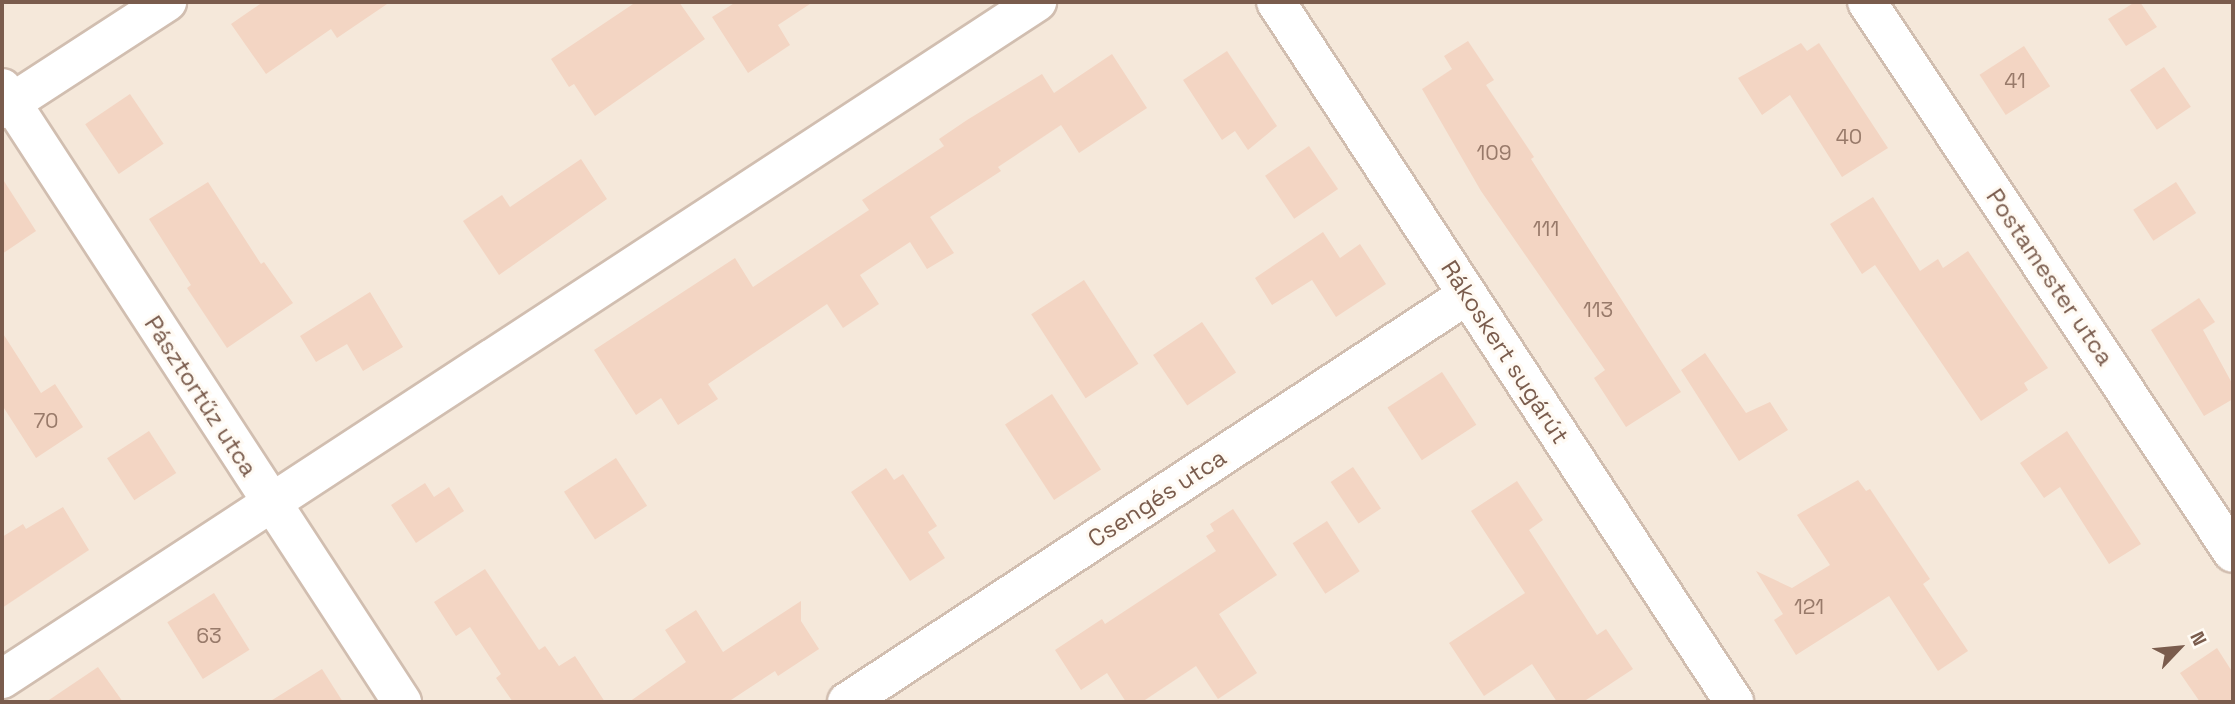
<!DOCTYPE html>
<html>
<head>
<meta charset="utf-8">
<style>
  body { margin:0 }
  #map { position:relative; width:2235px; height:704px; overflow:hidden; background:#fdf6ec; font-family:"Space Grotesk",sans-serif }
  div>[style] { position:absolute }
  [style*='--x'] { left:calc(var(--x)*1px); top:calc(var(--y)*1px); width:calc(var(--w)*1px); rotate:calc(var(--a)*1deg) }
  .residential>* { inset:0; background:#f5e8da; transform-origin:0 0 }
  .building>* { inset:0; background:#f3d5c3; transform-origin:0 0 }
  .roads { filter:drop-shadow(2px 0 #d1beb0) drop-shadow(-2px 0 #d1beb0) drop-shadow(0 2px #d1beb0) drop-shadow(0 -2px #d1beb0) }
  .minor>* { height:38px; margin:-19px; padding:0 19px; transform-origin:19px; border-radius:19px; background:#fff }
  span { translate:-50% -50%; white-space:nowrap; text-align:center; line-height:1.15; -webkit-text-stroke:6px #fffaf3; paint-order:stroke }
  .number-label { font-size:21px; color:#987a6a }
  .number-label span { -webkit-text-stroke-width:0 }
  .street-label { font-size:24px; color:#7a5c4d }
  .frame { position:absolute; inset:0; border:4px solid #7a5c4d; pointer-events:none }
  .north { position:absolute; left:2144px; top:613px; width:70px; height:70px; -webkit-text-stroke:5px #fffaf3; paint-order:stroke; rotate:64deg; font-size:19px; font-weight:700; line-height:28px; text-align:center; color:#7a5c4d }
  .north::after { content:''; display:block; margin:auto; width:24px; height:32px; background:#7a5c4d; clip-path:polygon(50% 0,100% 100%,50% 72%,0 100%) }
</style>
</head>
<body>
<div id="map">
  <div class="residential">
    <div style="left:2px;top:2px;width:2231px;height:700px"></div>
  </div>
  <div class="building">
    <div style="clip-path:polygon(263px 2px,390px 2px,337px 38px,331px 29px,266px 74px,231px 24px)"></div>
    <div style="clip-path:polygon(636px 2px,679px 2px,705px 39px,595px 116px,574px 84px,569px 87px,551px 59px)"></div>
    <div style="clip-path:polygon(736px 2px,813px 2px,778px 25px,790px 45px,748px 73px,712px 17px)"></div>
    <div style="clip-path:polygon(2135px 2px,2140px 2px,2157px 27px,2126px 46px,2108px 19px)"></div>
    <div style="clip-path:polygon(1468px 41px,1494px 80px,1486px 85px,1534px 157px,1531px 159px,1681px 392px,1626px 427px,1594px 378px,1605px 370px,1481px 191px,1422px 89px,1452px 69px,1444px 56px)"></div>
    <div style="clip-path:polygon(1801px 43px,1807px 51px,1819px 43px,1888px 148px,1842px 177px,1790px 95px,1762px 115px,1738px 78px)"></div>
    <div style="left:2024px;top:46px;width:48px;height:53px;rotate:57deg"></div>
    <div style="clip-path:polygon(1227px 51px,1277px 126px,1248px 150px,1235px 131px,1222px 140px,1183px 80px)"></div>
    <div style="clip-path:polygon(1112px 54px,1147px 108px,1079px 153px,1061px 125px,998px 167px,1001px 171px,930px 217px,954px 253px,927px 269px,910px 242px,860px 275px,879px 304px,843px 328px,827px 304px,708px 384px,718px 399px,678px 425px,661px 398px,636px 415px,594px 350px,735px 258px,753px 287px,869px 210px,862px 200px,944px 146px,939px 139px,967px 120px,1042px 74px,1054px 93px)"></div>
    <div style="left:2164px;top:67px;width:48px;height:41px;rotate:56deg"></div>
    <div style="left:130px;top:94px;width:60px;height:54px;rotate:56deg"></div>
    <div style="left:1309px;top:146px;width:52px;height:53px;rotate:56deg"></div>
    <div style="clip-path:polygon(581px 159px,607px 199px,499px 275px,463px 221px,502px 195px,510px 207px)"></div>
    <div style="clip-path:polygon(2px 178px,36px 231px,2px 254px)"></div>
    <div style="clip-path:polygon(208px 182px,261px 264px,264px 262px,293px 303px,227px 348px,187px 288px,191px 285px,149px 219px)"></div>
    <div style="left:2176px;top:182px;width:37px;height:51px;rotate:57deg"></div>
    <div style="clip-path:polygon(1873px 197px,1920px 271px,1938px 259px,1943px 268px,1968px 251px,2048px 368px,2024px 383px,2028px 390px,1981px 421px,1875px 265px,1862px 274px,1830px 224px)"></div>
    <div style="clip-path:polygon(1323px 232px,1340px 258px,1360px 244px,1386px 284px,1336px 317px,1312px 280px,1272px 305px,1255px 278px)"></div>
    <div style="left:1084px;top:280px;width:100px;height:63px;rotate:57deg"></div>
    <div style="clip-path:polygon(370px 292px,403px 347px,363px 371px,347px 344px,316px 362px,300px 336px)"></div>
    <div style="clip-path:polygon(2199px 298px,2215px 322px,2203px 330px,2233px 385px,2233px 399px,2204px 416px,2151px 330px)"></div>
    <div style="left:1202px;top:322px;width:61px;height:59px;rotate:56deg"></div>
    <div style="clip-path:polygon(2px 332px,41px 393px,55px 384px,83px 427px,36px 458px,2px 405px)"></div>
    <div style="clip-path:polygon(1705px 353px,1746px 413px,1770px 402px,1788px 430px,1739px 461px,1681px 370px)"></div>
    <div style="left:1442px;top:372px;width:63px;height:65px;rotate:57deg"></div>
    <div style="left:1052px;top:394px;width:90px;height:56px;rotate:57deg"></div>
    <div style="left:149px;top:431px;width:50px;height:50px;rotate:57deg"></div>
    <div style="clip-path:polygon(2067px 431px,2141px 544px,2109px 564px,2060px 487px,2044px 498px,2020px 463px)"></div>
    <div style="left:616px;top:458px;width:57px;height:62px;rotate:57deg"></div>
    <div style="left:1353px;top:467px;width:50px;height:27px;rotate:56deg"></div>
    <div style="clip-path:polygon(886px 468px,894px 480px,903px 474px,937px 526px,928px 532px,945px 558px,910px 581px,851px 492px)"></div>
    <div style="clip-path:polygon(1858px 480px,1866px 491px,1870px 489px,1930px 579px,1923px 584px,1968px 651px,1938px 671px,1889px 596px,1796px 655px,1774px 620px,1783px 614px,1756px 571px,1792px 588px,1830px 565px,1797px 515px)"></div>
    <div style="clip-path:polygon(1517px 481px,1543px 520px,1529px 530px,1597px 635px,1606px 629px,1633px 669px,1583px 702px,1557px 702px,1532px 664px,1484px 696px,1449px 643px,1525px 593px,1471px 511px)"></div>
    <div style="clip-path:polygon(425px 483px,434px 497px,449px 487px,464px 511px,416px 543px,391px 505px)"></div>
    <div style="clip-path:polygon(63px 507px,89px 550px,2px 608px,2px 537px,23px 524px,26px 529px)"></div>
    <div style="clip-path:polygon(1233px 509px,1277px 575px,1219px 614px,1257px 673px,1218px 699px,1196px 666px,1142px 702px,1126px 702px,1107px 673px,1081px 690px,1055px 650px,1102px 619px,1105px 624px,1216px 551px,1206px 536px,1214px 531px,1210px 524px)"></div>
    <div style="left:1327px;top:521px;width:60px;height:41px;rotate:57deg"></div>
    <div style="clip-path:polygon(485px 569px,539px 650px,545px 646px,559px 666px,575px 656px,605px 702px,513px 702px,496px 678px,501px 674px,470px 627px,456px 636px,434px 602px)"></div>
    <div style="left:214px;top:593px;width:67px;height:55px;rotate:58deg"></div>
    <div style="clip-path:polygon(801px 601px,801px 621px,819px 649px,778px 676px,775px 671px,728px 702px,629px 702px,686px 662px,665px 630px,696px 610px,723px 652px)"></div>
    <div style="clip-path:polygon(2217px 648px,2233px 673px,2233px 702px,2200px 702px,2180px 673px)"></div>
    <div style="clip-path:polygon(98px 667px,123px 702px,46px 702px)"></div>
    <div style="clip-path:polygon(322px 669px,343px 702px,269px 702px)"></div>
  </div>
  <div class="roads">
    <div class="minor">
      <div style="--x:1276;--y:2;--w:837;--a:56.8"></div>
      <div style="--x:1867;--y:2;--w:661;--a:56.41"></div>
      <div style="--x:2;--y:88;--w:733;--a:56.92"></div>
      <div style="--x:2;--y:109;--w:197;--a:-33"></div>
      <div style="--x:2;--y:679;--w:1237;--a:-33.19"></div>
      <div style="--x:847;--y:702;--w:742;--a:-33.28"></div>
    </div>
  </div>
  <div class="number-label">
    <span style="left:2015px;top:81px">41</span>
    <span style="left:1849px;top:137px">40</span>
    <span style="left:1494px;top:153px">109</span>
    <span style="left:1546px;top:229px">111</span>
    <span style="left:1598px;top:310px">113</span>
    <span style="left:46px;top:421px">70</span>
    <span style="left:1809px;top:607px">121</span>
    <span style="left:209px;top:636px">63</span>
  </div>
  <div class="street-label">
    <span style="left:2050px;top:277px;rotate:56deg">Postamester utca</span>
    <span style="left:1505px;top:352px;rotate:57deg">Rákoskert sugárút</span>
    <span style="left:201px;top:396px;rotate:57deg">Pásztortűz utca</span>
    <span style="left:1157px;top:498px;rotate:-33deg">Csengés utca</span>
  </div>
  <div class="frame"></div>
  <div class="north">N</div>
</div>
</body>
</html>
